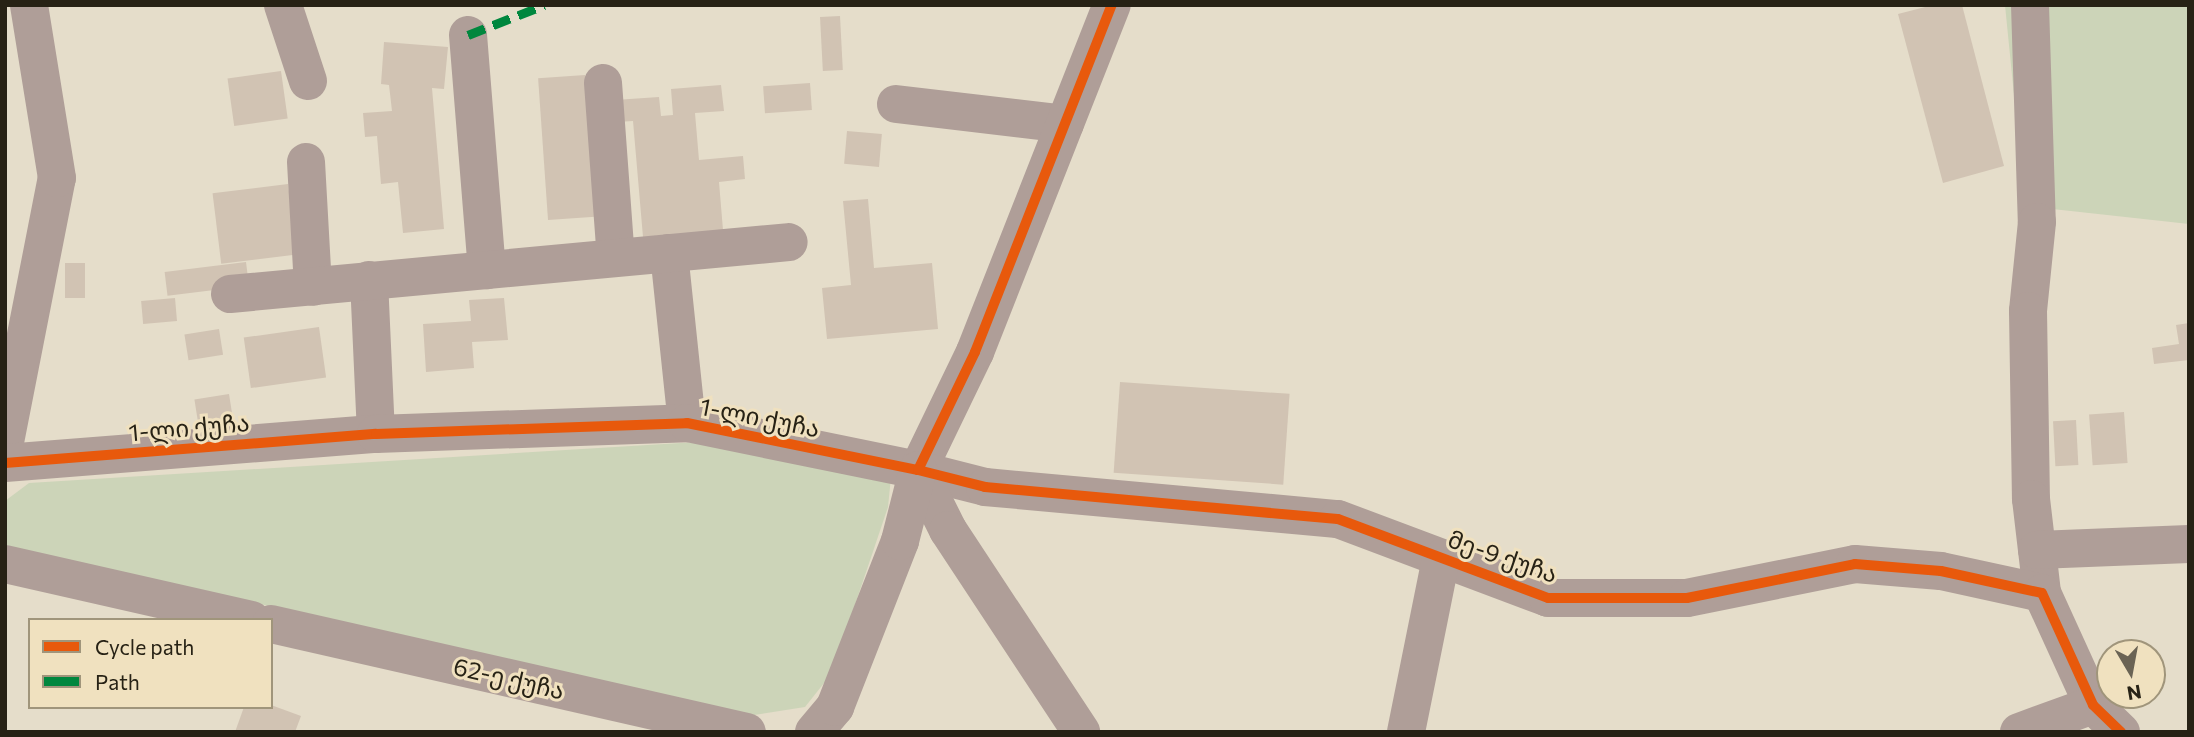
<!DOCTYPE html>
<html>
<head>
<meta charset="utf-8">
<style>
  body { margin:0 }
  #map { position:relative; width:2194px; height:737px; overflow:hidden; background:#e5ddca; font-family:Commissioner,"Noto Sans Georgian",sans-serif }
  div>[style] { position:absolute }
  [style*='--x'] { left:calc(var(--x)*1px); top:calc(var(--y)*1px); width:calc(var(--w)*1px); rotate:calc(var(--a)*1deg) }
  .green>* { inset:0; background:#ccd4b8 }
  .building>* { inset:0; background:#d1c3b3; transform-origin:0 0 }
  .minor>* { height:38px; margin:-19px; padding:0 19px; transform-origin:19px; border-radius:19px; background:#af9e98 }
  .quiet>* { height:9px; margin-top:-4.5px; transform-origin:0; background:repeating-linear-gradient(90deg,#00873e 0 18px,transparent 0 27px) }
  .cycleway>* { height:10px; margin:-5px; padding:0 5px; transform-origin:5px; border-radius:5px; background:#e8590c }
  span { translate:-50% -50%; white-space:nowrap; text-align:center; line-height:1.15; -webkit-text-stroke:6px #f0e1bf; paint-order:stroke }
  .street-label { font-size:24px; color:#272215 }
  .frame { position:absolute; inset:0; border:7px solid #272215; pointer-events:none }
  .legend { position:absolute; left:28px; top:618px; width:245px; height:91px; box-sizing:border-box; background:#f0e1bf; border:2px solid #a0957b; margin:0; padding:9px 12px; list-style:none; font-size:21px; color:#272215 }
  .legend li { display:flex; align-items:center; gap:14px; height:35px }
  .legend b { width:35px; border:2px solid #a0957b }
  .north { position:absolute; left:2096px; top:639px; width:70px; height:70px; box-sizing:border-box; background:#f0e1bf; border:2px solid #a0957b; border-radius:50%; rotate:170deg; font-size:19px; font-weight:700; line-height:28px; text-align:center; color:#272215 }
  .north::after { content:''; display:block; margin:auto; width:24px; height:32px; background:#6a6354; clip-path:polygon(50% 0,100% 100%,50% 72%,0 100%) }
</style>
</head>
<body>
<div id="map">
  <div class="green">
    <div style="clip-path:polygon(2005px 5px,2189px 5px,2189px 224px,2025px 206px)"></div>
    <div style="clip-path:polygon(697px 442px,891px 477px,888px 507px,832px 673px,805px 707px,754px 715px,5px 547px,5px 501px,29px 483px)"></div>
  </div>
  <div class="building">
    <div style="clip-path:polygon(1933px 5px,1962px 5px,2004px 166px,1943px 183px,1898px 14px)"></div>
    <div style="left:840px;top:16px;width:54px;height:20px;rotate:87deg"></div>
    <div style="clip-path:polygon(384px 42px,448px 47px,444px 89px,432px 88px,444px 229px,403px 233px,398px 182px,381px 184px,377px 136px,365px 137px,363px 113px,392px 111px,389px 85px,381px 84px)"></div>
    <div style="left:281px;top:71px;width:48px;height:54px;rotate:82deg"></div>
    <div style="left:585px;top:75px;width:142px;height:47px;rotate:86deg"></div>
    <div style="left:810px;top:83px;width:27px;height:47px;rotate:86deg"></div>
    <div style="clip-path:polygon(721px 85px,724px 111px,695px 113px,699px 160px,743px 156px,745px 179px,719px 182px,723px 230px,643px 237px,633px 121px,617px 122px,615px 100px,659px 97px,661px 116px,673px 115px,671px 89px)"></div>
    <div style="left:847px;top:131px;width:35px;height:33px;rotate:5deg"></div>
    <div style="left:288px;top:184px;width:71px;height:76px;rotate:83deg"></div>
    <div style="clip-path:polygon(868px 199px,874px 268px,932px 263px,938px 329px,827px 339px,822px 288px,851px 285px,843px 201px)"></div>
    <div style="left:246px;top:262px;width:24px;height:82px;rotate:83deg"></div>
    <div style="left:65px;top:263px;width:20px;height:35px"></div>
    <div style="left:175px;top:298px;width:23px;height:34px;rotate:85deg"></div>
    <div style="clip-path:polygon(504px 298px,508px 340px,472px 342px,474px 368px,426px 372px,423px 324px,471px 321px,469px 300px)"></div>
    <div style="clip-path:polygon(2189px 323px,2189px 360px,2154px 364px,2152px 348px,2179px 344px,2176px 325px)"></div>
    <div style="left:319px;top:327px;width:51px;height:76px;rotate:82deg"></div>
    <div style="left:219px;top:329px;width:26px;height:35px;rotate:81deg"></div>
    <div style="left:1120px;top:382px;width:170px;height:91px;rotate:4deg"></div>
    <div style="left:229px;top:394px;width:25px;height:35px;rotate:81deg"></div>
    <div style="left:2124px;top:412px;width:51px;height:35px;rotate:86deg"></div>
    <div style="left:2076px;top:420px;width:45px;height:23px;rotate:87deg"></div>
    <div style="clip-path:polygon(271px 705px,301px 716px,295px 732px,235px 732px,244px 707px)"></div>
  </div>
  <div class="minor">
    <div style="--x:283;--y:5;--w:80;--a:71.8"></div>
    <div style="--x:2030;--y:5;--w:217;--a:88.2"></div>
    <div style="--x:2037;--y:222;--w:89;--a:95.8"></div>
    <div style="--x:2028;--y:311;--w:188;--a:89.1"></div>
    <div style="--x:2031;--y:499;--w:95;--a:83.3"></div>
    <div style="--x:468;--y:35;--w:236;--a:85.4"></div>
    <div style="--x:603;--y:83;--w:175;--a:85.8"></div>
    <div style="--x:896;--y:104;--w:170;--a:6.7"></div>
    <div style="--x:306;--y:162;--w:125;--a:86.8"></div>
    <div style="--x:669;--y:253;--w:171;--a:84"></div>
    <div style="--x:369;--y:280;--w:154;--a:87.4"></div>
    <div style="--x:230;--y:294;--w:561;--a:-5.31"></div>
    <div style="--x:5;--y:442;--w:269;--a:-78.9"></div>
    <div style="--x:57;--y:178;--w:175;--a:-99.2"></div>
    <div style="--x:5;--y:463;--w:372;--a:-4.5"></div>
    <div style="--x:376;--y:434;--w:311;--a:-2"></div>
    <div style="--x:687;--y:423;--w:236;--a:11.5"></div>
    <div style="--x:918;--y:470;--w:131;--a:-64.2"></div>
    <div style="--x:975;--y:352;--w:373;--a:-68.5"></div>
    <div style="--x:918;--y:470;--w:69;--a:14.2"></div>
    <div style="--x:985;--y:487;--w:354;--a:5.2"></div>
    <div style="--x:1338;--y:519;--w:224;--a:20.6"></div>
    <div style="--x:1548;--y:598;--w:139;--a:0"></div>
    <div style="--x:1687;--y:598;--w:171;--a:-11.4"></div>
    <div style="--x:1855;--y:564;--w:86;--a:4.7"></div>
    <div style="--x:1941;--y:571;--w:103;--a:12.3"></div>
    <div style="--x:2042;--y:593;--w:123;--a:65.5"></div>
    <div style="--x:2093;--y:705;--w:39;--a:44"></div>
    <div style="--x:918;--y:470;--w:67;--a:63.4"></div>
    <div style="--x:948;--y:530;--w:242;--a:56.6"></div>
    <div style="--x:2037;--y:550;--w:152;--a:-2.3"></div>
    <div style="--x:5;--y:564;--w:253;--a:12.8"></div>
    <div style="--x:271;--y:624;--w:488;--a:12.8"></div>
    <div style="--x:814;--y:732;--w:33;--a:-50"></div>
    <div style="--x:835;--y:707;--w:178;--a:-68.6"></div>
    <div style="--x:900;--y:541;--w:73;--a:-75.8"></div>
    <div style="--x:1406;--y:732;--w:177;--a:-78.6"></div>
    <div style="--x:2019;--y:732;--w:79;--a:-20"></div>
  </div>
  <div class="quiet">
    <div style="--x:468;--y:35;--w:82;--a:-21.5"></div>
  </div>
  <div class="cycleway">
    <div style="--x:5;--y:463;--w:372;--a:-4.5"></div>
    <div style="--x:376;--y:434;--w:311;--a:-2"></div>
    <div style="--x:687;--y:423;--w:236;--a:11.5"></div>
    <div style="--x:918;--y:470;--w:131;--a:-64.2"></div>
    <div style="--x:975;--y:352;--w:373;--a:-68.5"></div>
    <div style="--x:918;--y:470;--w:69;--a:14.2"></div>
    <div style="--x:985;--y:487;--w:354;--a:5.2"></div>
    <div style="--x:1338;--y:519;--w:224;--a:20.6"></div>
    <div style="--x:1548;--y:598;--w:139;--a:0"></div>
    <div style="--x:1687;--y:598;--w:171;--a:-11.4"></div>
    <div style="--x:1855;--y:564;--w:86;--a:4.7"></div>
    <div style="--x:1941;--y:571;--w:103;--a:12.3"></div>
    <div style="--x:2042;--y:593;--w:123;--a:65.5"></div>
    <div style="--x:2093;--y:705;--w:39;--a:44"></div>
  </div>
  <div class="street-label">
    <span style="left:760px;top:417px;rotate:11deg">1-ლი ქუჩა</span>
    <span style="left:189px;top:427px;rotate:-5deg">1-ლი ქუჩა</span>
    <span style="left:1503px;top:556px;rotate:19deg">მე-9 ქუჩა</span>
    <span style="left:509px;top:678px;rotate:13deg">62-ე ქუჩა</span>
  </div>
  <div class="frame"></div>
  <ul class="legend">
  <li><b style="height:9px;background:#e8590c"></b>Cycle path</li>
  <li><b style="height:9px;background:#00873e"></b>Path</li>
  </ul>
  <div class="north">N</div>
</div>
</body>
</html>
